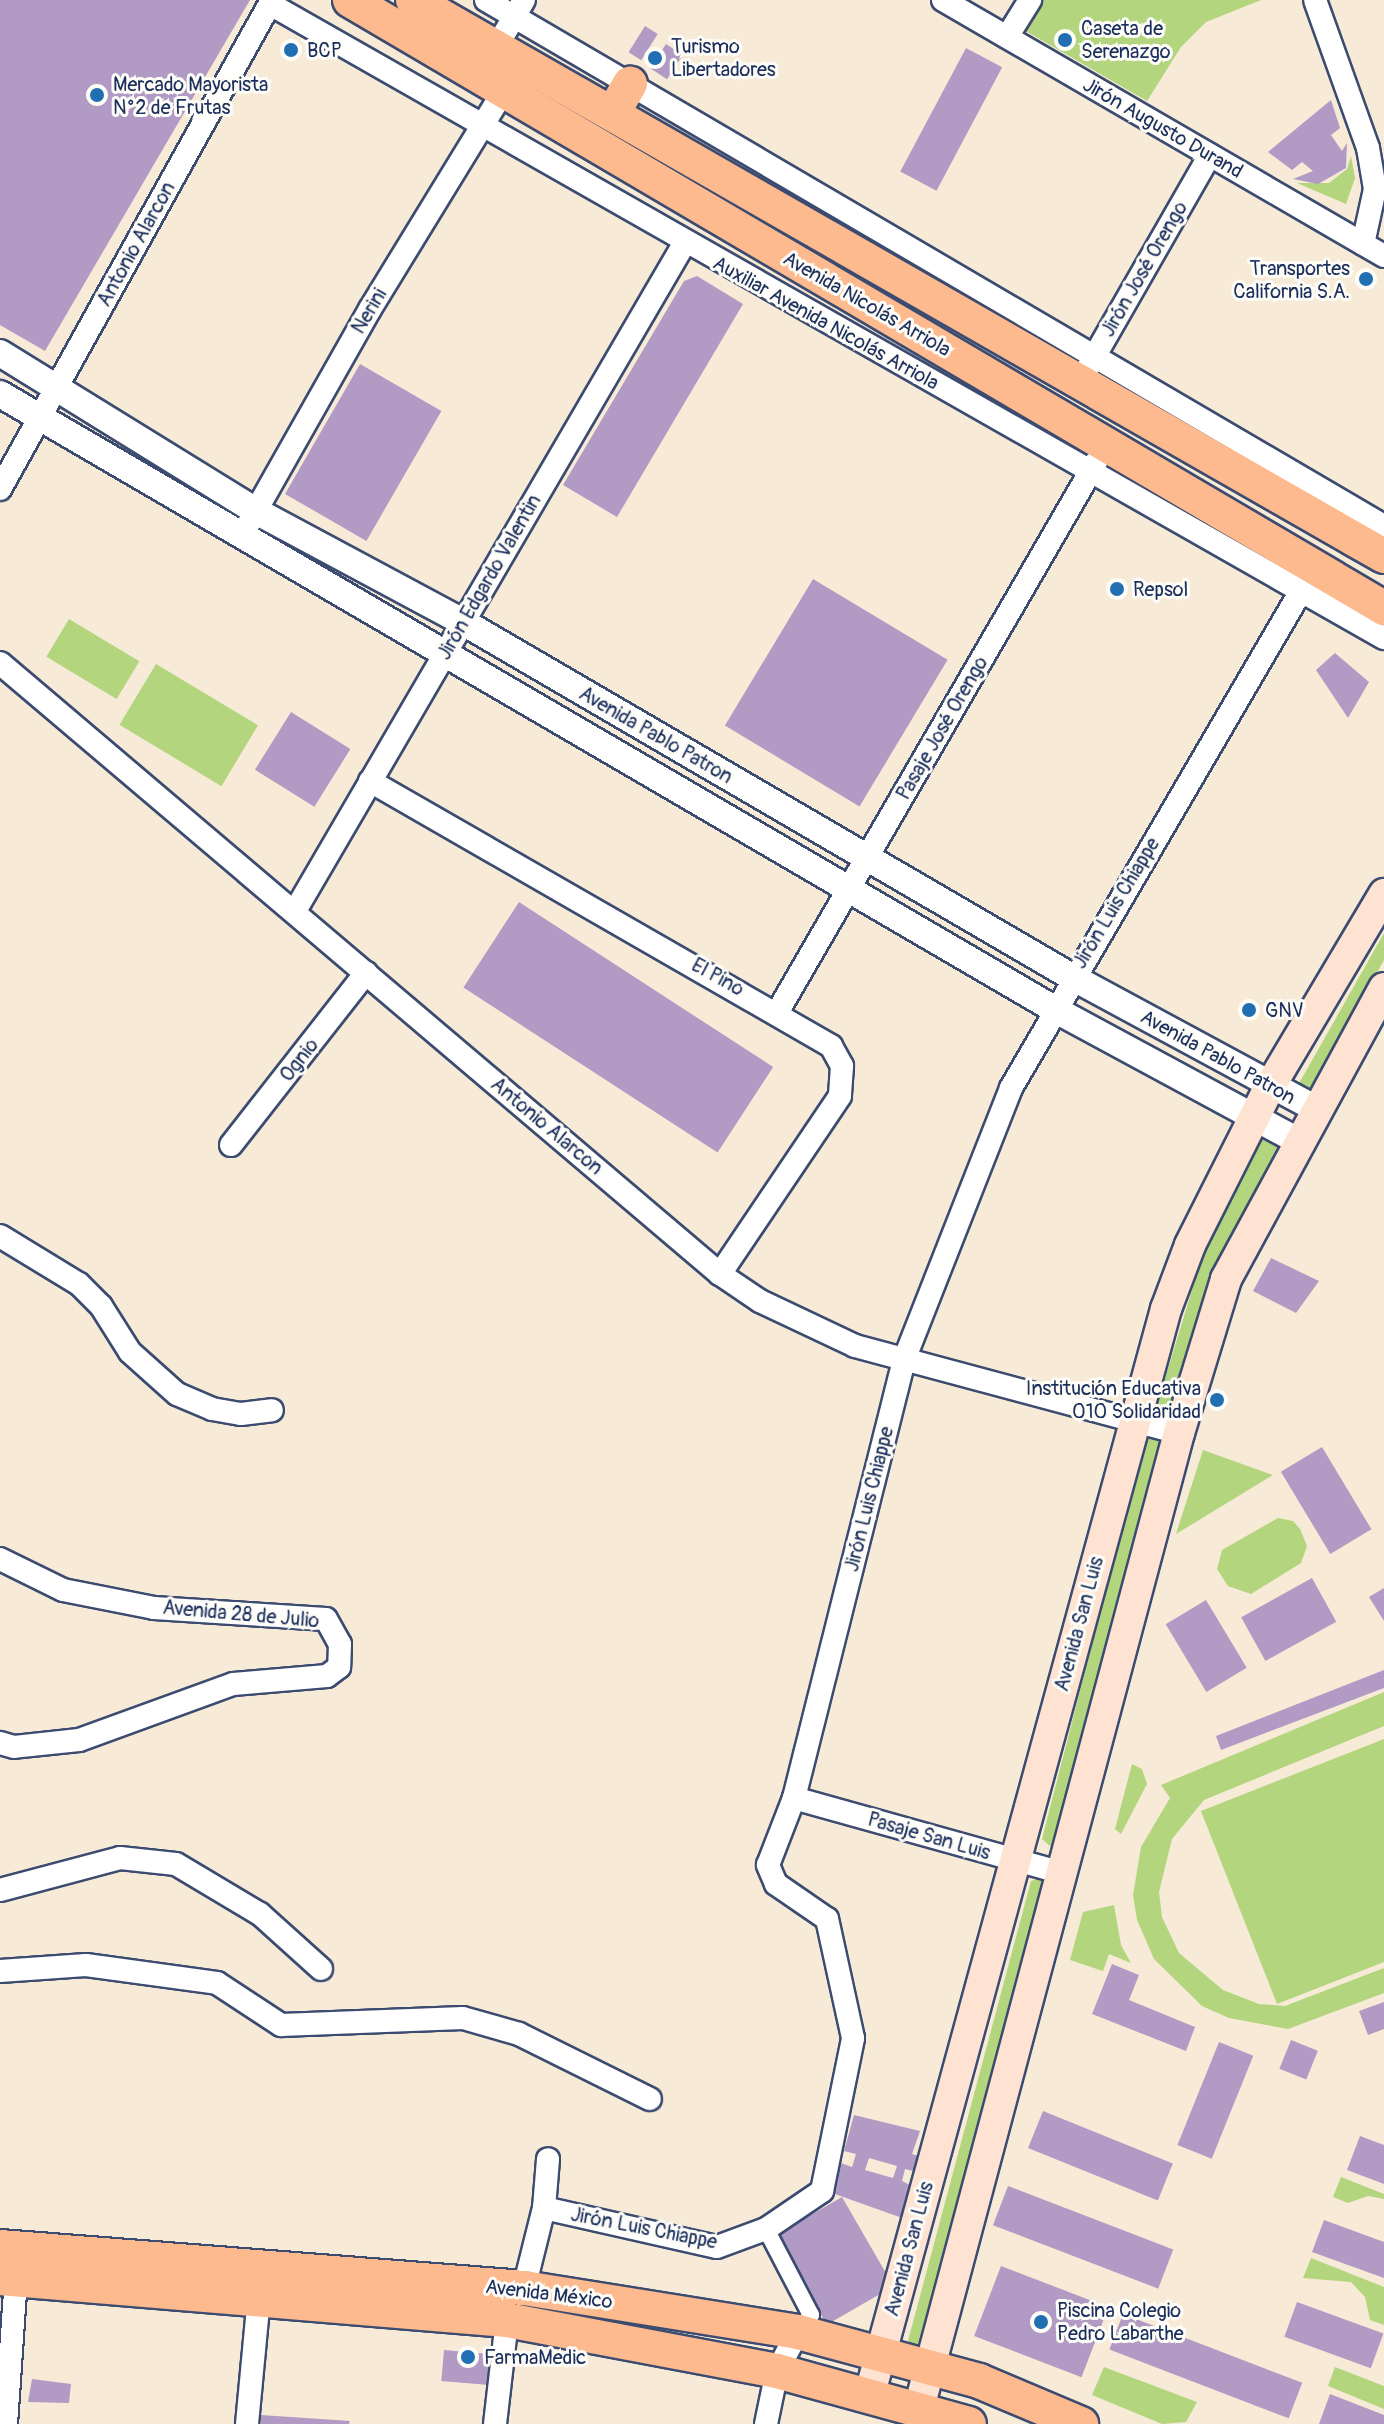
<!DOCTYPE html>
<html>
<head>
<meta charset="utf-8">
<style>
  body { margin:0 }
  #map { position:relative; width:1384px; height:2424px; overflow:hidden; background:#f7ebd8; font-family:Pangolin,sans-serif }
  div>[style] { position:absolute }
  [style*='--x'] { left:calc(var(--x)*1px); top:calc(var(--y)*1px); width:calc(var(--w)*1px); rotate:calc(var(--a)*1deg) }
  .green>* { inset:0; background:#b2d57d; transform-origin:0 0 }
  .building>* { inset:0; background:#b19ac4; transform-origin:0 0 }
  .roads { filter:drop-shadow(2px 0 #3c4b70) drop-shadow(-2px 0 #3c4b70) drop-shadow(0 2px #3c4b70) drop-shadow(0 -2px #3c4b70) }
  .pedestrian>* { height:16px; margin:-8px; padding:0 8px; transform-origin:8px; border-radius:8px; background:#fff }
  .minor>* { height:22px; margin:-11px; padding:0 11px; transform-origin:11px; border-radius:11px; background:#fff }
  .tertiary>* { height:26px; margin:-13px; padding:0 13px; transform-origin:13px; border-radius:13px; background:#fff }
  .secondary>* { height:30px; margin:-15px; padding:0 15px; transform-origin:15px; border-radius:15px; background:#fee3d2 }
  .primary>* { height:34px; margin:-17px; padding:0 17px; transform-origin:17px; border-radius:17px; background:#fcba8e }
  .dots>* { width:22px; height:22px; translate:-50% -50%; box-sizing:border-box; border:4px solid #fdfcf7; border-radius:50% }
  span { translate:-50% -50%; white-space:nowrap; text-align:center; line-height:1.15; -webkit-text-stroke:6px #fdfcf7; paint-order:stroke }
  .poi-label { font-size:20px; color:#1b2f5e }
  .left { translate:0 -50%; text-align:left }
  .right { translate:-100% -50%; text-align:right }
  .street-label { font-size:20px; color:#1b2f5e }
</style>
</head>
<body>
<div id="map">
  <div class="green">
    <div style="clip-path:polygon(1041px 0,1261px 0,1206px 22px,1181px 47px,1147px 101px,1024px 30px)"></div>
    <div style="clip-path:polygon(1351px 156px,1355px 178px,1346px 204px,1297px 183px,1329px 183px,1347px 169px)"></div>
    <div style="left:69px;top:619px;width:82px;height:44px;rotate:31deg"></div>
    <div style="left:156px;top:664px;width:119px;height:71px;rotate:31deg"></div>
    <div style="clip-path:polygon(1384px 933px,1384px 960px,1309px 1093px,1297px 1087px)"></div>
    <div style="clip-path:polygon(1270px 1135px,1281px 1149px,1175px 1413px,1161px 1413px,1156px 1408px,1200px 1264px,1258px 1141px)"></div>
    <div style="clip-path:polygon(1151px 1436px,1167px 1444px,1057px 1847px,1051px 1847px,1042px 1839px,1145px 1438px)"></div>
    <div style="clip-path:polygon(1203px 1450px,1273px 1475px,1176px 1534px)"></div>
    <div style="clip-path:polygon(1278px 1518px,1293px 1521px,1300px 1529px,1307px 1546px,1301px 1563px,1251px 1594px,1228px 1586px,1217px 1569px,1222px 1550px)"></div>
    <div style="clip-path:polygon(1384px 1692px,1384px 1726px,1204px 1800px,1172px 1839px,1159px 1892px,1162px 1917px,1179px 1953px,1223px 1990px,1259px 2004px,1285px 2006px,1384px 1968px,1384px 1993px,1288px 2029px,1229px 2018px,1202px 2006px,1154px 1959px,1137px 1920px,1133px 1895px,1141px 1847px,1170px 1798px,1161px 1785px)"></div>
    <div style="clip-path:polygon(1384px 1739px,1384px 1962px,1277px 2004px,1201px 1811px)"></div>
    <div style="clip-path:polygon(1132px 1764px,1142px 1769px,1147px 1784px,1121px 1834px,1115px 1829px)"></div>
    <div style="clip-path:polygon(1037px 1879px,1046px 1882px,920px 2349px,908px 2341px,1031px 1881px)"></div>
    <div style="clip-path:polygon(1114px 1905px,1121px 1945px,1131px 1963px,1109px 1954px,1103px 1971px,1070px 1960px,1083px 1912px)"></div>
    <div style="clip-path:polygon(1341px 2177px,1384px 2194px,1384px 2199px,1368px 2196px,1348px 2203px,1333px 2197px)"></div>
    <div style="clip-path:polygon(1311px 2258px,1384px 2287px,1384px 2325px,1370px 2320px,1365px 2297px,1351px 2282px,1303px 2278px)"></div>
    <div style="clip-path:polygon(1104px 2367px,1197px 2402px,1186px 2422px,1162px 2424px,1092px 2395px)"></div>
    <div style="clip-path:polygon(1335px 2367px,1384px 2386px,1384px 2409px,1328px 2386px)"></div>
  </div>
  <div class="building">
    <div style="clip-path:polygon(0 0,250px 0,45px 351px,0 325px)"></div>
    <div style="left:645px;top:26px;width:15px;height:31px;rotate:32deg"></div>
    <div style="left:666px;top:44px;width:20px;height:29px;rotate:33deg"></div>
    <div style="left:966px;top:48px;width:41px;height:140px;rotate:28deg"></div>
    <div style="clip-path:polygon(1331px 100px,1340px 128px,1331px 135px,1342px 151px,1347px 143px,1346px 168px,1318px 184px,1293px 179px,1313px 171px,1302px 162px,1292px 170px,1268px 152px)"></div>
    <div style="clip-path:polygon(697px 276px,743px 304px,617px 517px,563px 485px,684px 281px)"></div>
    <div style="left:360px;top:364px;width:94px;height:150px;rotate:30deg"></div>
    <div style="left:813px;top:579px;width:157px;height:171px;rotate:31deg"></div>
    <div style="clip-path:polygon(1335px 653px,1369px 682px,1348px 718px,1316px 670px)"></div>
    <div style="left:291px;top:712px;width:70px;height:68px;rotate:32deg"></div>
    <div style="left:519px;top:902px;width:303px;height:102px;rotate:33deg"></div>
    <div style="clip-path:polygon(1271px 1258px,1319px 1281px,1296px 1313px,1253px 1291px)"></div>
    <div style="left:1322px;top:1447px;width:96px;height:48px;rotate:59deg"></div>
    <div style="left:1312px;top:1578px;width:50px;height:81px;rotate:61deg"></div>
    <div style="clip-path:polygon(1384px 1588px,1384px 1621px,1369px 1597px)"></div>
    <div style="left:1206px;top:1600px;width:79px;height:47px;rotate:59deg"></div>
    <div style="clip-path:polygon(1384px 1670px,1384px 1688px,1221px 1750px,1216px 1736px)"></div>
    <div style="clip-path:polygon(1112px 1964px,1139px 1975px,1129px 2000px,1195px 2027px,1186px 2051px,1092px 2014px)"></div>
    <div style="clip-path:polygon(1384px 2002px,1384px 2029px,1368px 2035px,1359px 2011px)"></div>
    <div style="left:1291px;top:2040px;width:29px;height:31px;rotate:22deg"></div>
    <div style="left:1219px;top:2042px;width:37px;height:111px;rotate:22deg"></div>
    <div style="left:1043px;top:2111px;width:140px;height:40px;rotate:22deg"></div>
    <div style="clip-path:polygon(evenodd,854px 2115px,920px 2131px,912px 2154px,922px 2157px,917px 2172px,905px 2169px,902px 2181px,914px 2187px,905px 2219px,832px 2193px,841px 2163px,852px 2167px,856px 2154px,844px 2151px,854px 2115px,869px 2158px,897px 2166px,893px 2178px,865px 2170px,869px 2158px)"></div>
    <div style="clip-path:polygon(1360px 2136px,1384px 2145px,1384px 2184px,1347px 2170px)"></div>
    <div style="left:1008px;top:2186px;width:177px;height:42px;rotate:21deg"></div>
    <div style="left:842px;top:2197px;width:103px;height:77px;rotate:60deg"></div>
    <div style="clip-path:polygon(1324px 2220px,1384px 2242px,1384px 2278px,1312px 2252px)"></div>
    <div style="left:1001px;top:2266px;width:115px;height:75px;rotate:21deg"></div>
    <div style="left:1297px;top:2302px;width:92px;height:37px;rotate:20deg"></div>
    <div style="left:1123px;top:2314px;width:192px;height:38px;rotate:21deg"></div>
    <div style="left:444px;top:2350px;width:48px;height:31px;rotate:5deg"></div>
    <div style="clip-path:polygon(32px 2379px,71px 2384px,69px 2403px,28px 2402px)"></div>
    <div style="clip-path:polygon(1330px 2394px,1384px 2415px,1384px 2424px,1319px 2424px)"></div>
    <div style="clip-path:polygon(261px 2415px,350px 2421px,349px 2424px,261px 2424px)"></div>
  </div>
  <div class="roads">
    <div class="pedestrian">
      <div style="--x:766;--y:2229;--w:97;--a:62.4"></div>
      <div style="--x:811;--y:2315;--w:21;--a:127"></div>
    </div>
    <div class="minor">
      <div style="--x:486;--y:0;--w:1041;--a:30.36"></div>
      <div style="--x:943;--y:0;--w:510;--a:30.14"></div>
      <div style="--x:1315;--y:0;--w:157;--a:70.3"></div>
      <div style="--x:1368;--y:148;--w:42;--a:80.3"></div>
      <div style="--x:1375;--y:189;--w:56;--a:102.3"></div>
      <div style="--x:270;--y:4;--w:1282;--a:29.65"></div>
      <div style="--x:1007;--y:37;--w:44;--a:-58.1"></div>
      <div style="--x:497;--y:46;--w:53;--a:-59.6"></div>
      <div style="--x:1089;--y:366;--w:243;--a:-60.2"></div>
      <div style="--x:0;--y:489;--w:560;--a:-60.92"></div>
      <div style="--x:249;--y:523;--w:246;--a:-60.5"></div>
      <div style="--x:370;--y:309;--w:257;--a:-58.5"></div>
      <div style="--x:0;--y:663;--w:944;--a:40.32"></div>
      <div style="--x:720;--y:1274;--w:48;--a:34"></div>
      <div style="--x:760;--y:1301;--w:105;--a:25.3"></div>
      <div style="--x:855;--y:1346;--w:335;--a:15"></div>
      <div style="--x:370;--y:781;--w:532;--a:29.89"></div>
      <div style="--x:831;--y:1046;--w:23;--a:61"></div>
      <div style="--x:842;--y:1066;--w:30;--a:94"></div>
      <div style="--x:840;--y:1096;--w:215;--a:124"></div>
      <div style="--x:295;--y:911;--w:772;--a:-59.75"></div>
      <div style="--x:778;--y:1011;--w:634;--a:-59.92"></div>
      <div style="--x:231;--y:1145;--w:219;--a:-51.9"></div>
      <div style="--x:0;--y:1236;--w:92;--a:31.3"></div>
      <div style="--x:79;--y:1284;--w:31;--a:45"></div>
      <div style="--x:101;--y:1306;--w:54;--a:57.8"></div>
      <div style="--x:130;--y:1352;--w:63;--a:41.8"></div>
      <div style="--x:177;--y:1394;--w:38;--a:23"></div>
      <div style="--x:212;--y:1409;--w:29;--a:10"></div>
      <div style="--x:241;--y:1414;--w:31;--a:-7"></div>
      <div style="--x:0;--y:1559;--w:70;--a:26.2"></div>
      <div style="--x:63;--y:1590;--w:93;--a:11.2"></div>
      <div style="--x:154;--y:1608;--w:172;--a:3.7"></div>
      <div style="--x:326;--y:1619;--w:29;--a:61"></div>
      <div style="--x:340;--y:1644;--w:23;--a:92"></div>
      <div style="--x:339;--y:1667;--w:15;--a:143"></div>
      <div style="--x:327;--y:1676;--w:94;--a:175.1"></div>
      <div style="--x:233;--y:1684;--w:164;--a:160"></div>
      <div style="--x:79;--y:1740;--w:65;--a:173.9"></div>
      <div style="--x:14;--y:1747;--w:15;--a:-164"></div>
      <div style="--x:794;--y:1798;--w:279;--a:15.6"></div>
      <div style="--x:0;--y:1890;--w:124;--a:-14.9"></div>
      <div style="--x:120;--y:1858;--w:56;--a:6.1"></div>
      <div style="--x:176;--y:1864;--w:98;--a:30.8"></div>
      <div style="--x:260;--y:1914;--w:82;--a:42"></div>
      <div style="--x:0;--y:1971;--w:86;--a:-4"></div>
      <div style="--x:86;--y:1965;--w:132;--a:7.8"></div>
      <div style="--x:217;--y:1983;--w:77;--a:33.3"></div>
      <div style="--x:281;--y:2025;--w:182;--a:-2.2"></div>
      <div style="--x:463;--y:2018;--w:58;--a:15.9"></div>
      <div style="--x:519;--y:2034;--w:146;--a:26.4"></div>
      <div style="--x:544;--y:2208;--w:177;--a:12.7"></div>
      <div style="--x:717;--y:2247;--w:52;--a:-20.2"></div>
      <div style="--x:766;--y:2229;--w:68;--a:-34.2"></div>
      <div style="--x:822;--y:2191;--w:156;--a:-78.5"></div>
      <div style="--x:853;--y:2038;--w:122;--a:-102.3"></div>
      <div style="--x:827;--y:1919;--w:62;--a:-145.5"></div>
      <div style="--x:776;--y:1884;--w:21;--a:-113"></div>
      <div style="--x:768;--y:1865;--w:72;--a:-68.8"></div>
      <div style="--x:794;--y:1798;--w:452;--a:-75.9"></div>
      <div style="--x:904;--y:1360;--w:292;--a:-68.5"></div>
      <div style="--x:1011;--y:1088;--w:603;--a:-59.74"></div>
      <div style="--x:524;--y:2288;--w:82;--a:-76"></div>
      <div style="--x:544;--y:2208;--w:49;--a:-85.3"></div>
      <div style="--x:6;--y:2424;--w:145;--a:-86.1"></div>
      <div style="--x:247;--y:2424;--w:127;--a:-84.6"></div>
      <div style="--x:495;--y:2424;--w:105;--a:-83.4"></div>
      <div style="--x:766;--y:2424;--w:54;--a:-78.3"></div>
      <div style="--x:777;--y:2371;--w:44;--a:-61.7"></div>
    </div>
    <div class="tertiary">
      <div style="--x:0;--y:353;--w:299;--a:31.7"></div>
      <div style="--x:254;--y:510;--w:237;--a:28.2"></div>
      <div style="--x:463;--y:622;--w:705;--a:30.24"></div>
      <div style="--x:1072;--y:977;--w:277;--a:28.4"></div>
      <div style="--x:0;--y:394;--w:1220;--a:30.26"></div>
      <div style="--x:1054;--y:1009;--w:277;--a:28.4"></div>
    </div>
    <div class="secondary">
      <div style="--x:870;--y:2393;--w:1124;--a:-74.73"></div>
      <div style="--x:1166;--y:1309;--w:68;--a:-69.4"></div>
      <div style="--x:1190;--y:1245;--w:176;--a:-63.3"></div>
      <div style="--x:1269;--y:1088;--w:226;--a:-59.3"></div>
      <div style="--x:919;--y:2408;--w:1009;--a:-75.07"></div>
      <div style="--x:1179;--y:1433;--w:161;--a:-73"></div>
      <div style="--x:1226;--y:1279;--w:331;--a:-61.5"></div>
    </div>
    <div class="primary">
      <div style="--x:350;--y:0;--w:1200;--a:30.46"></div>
      <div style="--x:413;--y:0;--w:1119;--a:29.8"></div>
      <div style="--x:613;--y:113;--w:34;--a:-60"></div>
      <div style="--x:0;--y:2247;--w:526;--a:4.47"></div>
      <div style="--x:524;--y:2288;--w:278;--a:9.1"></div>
      <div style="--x:798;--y:2332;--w:188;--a:15.1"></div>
      <div style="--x:979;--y:2381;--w:111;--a:22.9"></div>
      <div style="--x:0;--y:2278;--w:509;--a:4.74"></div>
      <div style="--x:507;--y:2320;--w:275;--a:10.7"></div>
      <div style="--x:777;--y:2371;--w:199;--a:15.4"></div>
    </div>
  </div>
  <div class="dots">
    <div style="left:1065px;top:40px;background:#1f6fb2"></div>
    <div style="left:291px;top:50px;background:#1f6fb2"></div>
    <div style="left:655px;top:58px;background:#1f6fb2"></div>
    <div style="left:97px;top:95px;background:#1f6fb2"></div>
    <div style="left:1366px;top:279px;background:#1f6fb2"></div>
    <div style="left:1117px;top:589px;background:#1f6fb2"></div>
    <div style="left:1249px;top:1010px;background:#1f6fb2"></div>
    <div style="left:1217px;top:1400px;background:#1f6fb2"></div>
    <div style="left:1041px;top:2322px;background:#1f6fb2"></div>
    <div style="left:468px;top:2357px;background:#1f6fb2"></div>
  </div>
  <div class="poi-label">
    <span class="left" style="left:1081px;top:40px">Caseta de<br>Serenazgo</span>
    <span class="left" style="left:671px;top:58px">Turismo<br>Libertadores</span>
    <span class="left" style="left:307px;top:50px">BCP</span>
    <span class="left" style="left:113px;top:96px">Mercado Mayorista<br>N°2 de Frutas</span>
    <span class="right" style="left:1350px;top:280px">Transportes<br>California S.A.</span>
    <span class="left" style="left:1133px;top:589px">Repsol</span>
    <span class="left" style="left:1265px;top:1010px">GNV</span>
    <span class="right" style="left:1201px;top:1400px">Institución Educativa<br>010 Solidaridad</span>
    <span class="left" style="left:1057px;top:2322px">Piscina Colegio<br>Pedro Labarthe</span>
    <span class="left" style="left:484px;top:2357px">FarmaMedic</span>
  </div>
  <div class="street-label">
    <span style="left:1163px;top:128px;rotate:30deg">Jirón Augusto Durand</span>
    <span style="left:136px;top:244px;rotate:-61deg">Antonio Alarcon</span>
    <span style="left:1144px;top:269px;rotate:-60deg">Jirón José Orengo</span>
    <span style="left:867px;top:304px;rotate:30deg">Avenida Nicolás Arriola</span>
    <span style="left:369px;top:311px;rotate:-59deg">Nerini</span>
    <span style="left:826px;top:323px;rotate:29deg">Auxiliar Avenida Nicolás Arriola</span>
    <span style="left:489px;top:577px;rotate:-60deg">Jirón Edgardo Valentin</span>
    <span style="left:942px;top:728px;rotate:-60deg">Pasaje José Orengo</span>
    <span style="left:656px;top:735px;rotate:30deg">Avenida Pablo Patron</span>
    <span style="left:1116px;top:903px;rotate:-59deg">Jirón Luis Chiappe</span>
    <span style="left:718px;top:977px;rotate:29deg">El Pino</span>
    <span style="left:1218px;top:1057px;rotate:29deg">Avenida Pablo Patron</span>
    <span style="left:299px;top:1060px;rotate:-52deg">Ognio</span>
    <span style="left:547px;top:1126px;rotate:40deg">Antonio Alarcon</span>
    <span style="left:869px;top:1499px;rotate:-76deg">Jirón Luis Chiappe</span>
    <span style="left:241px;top:1614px;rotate:5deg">Avenida 28 de Julio</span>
    <span style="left:1079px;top:1624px;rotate:-75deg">Avenida San Luis</span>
    <span style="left:929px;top:1836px;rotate:16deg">Pasaje San Luis</span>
    <span style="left:644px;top:2228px;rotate:11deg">Jirón Luis Chiappe</span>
    <span style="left:909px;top:2249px;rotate:-75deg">Avenida San Luis</span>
    <span style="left:549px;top:2294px;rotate:7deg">Avenida México</span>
  </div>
</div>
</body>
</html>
